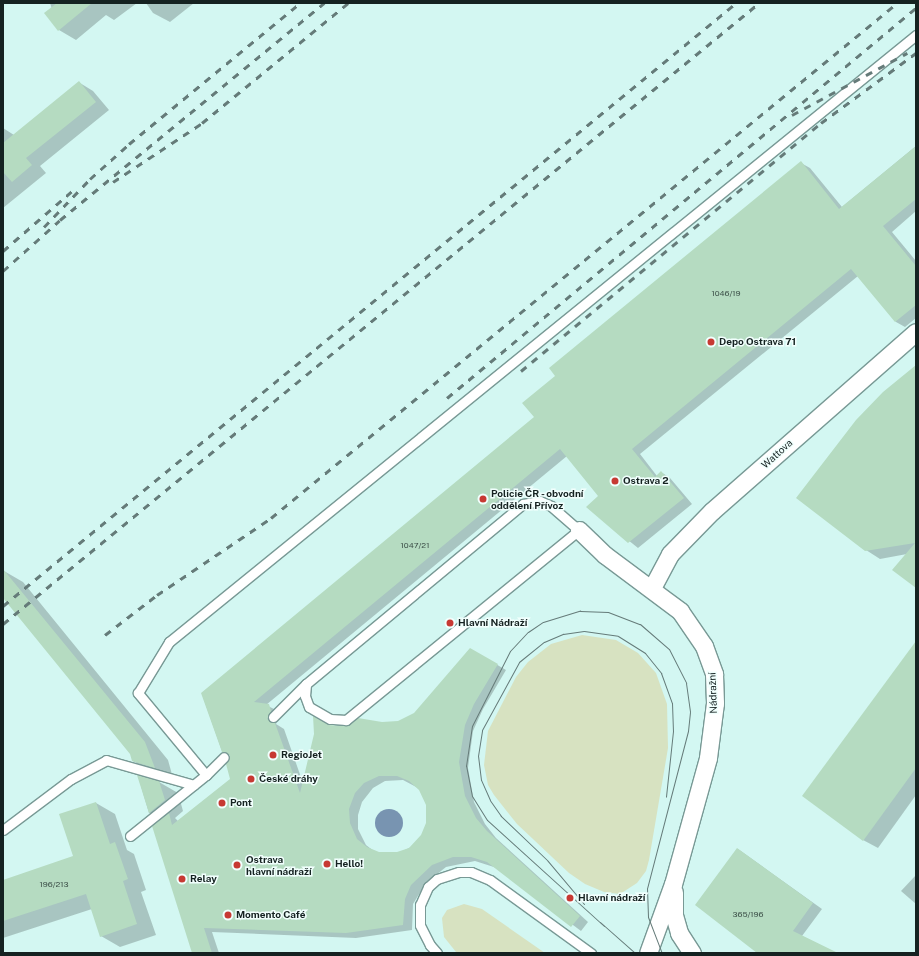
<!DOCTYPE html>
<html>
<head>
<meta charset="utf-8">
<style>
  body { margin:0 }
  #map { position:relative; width:919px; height:956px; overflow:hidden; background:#d3f7f2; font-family:"Public Sans",sans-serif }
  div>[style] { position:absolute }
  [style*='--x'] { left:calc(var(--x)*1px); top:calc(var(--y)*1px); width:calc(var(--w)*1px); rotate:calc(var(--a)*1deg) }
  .green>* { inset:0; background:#d7e2c1 }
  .water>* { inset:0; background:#7894b1 }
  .round { border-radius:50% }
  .shadow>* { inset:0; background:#0003 }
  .building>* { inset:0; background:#b5dbc1 }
  .roads { filter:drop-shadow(1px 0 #789995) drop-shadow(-1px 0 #789995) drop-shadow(0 1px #789995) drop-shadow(0 -1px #789995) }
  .service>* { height:9px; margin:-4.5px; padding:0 4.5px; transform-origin:4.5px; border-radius:4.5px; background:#fff }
  .minor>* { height:17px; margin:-8.5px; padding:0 8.5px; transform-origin:8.5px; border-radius:8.5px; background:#fff }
  .tram>* { height:1px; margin:-0.5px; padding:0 0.5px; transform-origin:0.5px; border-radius:0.5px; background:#657b79 }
  .rail>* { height:3px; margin-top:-1.5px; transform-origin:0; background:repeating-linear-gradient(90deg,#657b79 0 7px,transparent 0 14px) }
  .dots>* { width:11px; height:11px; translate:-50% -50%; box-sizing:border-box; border:2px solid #f1fffd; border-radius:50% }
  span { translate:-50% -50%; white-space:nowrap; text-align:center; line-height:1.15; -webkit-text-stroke:3px #f1fffd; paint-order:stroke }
  .number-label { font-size:8px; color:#3d5049 }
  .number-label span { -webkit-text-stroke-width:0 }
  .poi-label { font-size:10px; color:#152221; font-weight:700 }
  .left { translate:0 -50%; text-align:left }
  .street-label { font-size:10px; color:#152221 }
  .frame { position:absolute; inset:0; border:4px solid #152221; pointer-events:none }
</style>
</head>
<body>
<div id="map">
  <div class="green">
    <div style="clip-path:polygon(582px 635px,616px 640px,638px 653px,656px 673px,667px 704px,668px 748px,649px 860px,646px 871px,637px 883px,620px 894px,604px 892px,585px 884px,569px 873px,517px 824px,494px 795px,488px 785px,484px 765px,488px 731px,516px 677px,528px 662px,551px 644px)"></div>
    <div style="clip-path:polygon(464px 904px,482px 909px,545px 953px,456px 952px,444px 937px,442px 918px,447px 910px)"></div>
  </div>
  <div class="water">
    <div class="round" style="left:375px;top:809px;width:28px;height:28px"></div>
  </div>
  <div class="shadow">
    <div style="clip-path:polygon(50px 3px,137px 3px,114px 20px,106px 15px,76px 40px,59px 30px)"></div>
    <div style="clip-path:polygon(146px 3px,194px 3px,170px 22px,153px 13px)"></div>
    <div style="clip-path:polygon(80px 83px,93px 91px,109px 110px,40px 166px,46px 173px,3px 208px,3px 128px,14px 135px)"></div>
    <div style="clip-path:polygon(evenodd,916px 146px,916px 211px,892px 232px,916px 261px,916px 318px,905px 327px,896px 322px,858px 276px,640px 454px,657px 476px,661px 472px,670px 478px,692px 504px,638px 548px,587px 507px,600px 496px,567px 456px,266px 705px,278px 711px,280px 716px,276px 724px,284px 729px,303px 783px,329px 726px,346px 727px,398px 722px,415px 714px,470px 649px,506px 670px,483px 709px,473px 731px,468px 768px,474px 802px,485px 824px,496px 838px,588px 922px,581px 931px,497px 868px,475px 861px,446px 867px,426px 883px,413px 904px,412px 930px,356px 938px,212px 932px,219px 953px,193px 953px,162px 820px,149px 813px,138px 776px,159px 782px,178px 793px,183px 811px,175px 818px,178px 821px,231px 779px,231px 756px,222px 751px,202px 694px,536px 417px,556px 376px,801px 163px,810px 168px,842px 207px,916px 146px,403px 780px,420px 789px,427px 805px,428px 819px,425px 832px,413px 846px,401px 852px,383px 854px,375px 852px,366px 845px,358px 829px,358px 815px,362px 802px,373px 788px,385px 781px,403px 780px)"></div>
    <div style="clip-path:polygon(916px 366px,916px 588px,907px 554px,880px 559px,866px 550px)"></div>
    <div style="clip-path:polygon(4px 571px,23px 582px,168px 760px,173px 778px,152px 772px,133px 761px,131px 754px,3px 596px)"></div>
    <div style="clip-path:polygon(916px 652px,916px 795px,878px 848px,863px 840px)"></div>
    <div style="clip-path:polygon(96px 803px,115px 814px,127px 850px,134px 854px,146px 890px,141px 892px,156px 935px,120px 947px,101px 936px,92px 909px,3px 938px,3px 881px,74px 857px)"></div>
    <div style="clip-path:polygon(738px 849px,822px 909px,802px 936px,836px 953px,762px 953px)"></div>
    <div style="clip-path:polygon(916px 875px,916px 904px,901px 891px)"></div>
  </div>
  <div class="building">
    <div style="clip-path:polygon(57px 3px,92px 3px,58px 31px,44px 13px)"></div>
    <div style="clip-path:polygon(79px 81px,96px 102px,26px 158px,32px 165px,12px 182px,3px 172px,3px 143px)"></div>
    <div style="clip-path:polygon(evenodd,916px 146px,916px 199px,883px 226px,916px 266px,916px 305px,895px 322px,851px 269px,632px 449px,655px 477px,661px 471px,684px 498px,628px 543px,586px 507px,598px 496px,560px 449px,254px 702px,269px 704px,271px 711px,267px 719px,275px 723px,300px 793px,314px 734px,313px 716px,329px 725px,346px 726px,358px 718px,382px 722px,398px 721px,414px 713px,470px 648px,498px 664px,474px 704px,465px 725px,459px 762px,465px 796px,476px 818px,487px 831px,580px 916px,571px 927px,487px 862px,471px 857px,453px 857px,432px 865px,411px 885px,405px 899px,403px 925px,346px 933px,204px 928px,212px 953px,192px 953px,152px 826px,169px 813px,172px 825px,230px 779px,226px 764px,230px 755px,222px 752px,201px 693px,534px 417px,522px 403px,555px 376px,549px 368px,801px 161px,839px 209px,916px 146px,379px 776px,397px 776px,409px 781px,419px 790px,426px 805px,426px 823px,421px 835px,409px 848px,397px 852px,379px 852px,367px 847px,357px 839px,350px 823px,349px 809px,355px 793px,364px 783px,379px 776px)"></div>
    <div style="clip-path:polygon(916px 365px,916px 588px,892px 570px,915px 543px,865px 551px,796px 498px,856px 420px,883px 392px)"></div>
    <div style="clip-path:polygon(3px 569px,145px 742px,155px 768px,132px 761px,130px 754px,3px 598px)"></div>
    <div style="clip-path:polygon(916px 641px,916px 768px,863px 841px,802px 796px)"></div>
    <div style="clip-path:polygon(137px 775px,159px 781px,165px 800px,149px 813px)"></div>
    <div style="clip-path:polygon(96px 802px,110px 844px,115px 842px,128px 879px,123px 881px,137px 924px,100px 937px,86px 894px,3px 921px,3px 880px,73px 856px,59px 814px)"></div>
    <div style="clip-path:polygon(737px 848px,813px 903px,793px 931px,838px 953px,757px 953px,695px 905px)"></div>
  </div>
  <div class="roads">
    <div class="service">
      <div style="--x:273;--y:717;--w:47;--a:-45"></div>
      <div style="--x:306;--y:684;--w:282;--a:-39.7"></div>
      <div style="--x:523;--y:504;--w:17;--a:-10"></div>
      <div style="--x:540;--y:501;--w:12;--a:24"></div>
      <div style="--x:551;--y:506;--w:37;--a:41"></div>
      <div style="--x:579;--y:530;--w:301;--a:140.8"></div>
      <div style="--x:346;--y:720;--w:16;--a:-176"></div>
      <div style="--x:330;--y:719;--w:24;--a:-150"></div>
      <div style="--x:309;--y:707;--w:12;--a:-110"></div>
      <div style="--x:305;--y:696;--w:12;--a:-85"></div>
      <div style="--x:206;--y:775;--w:107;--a:-129.7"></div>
      <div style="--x:138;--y:693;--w:60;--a:-58.7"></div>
      <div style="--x:169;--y:642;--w:963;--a:-39.1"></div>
      <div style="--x:3;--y:830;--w:85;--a:-36.9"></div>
      <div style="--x:71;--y:779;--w:40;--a:-28"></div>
      <div style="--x:106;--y:760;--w:91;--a:15.9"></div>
      <div style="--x:130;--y:836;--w:97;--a:-38.8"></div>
      <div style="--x:206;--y:775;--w:25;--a:-45"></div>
      <div style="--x:437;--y:953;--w:11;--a:-131"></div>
      <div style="--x:430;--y:945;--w:22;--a:-117"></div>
      <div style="--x:420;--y:925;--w:20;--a:-90"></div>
      <div style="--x:420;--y:905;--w:20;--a:-66"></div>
      <div style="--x:428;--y:887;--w:12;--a:-42"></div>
      <div style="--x:437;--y:879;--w:23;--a:-18"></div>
      <div style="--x:459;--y:872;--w:12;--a:0"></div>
      <div style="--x:471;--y:872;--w:21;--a:23"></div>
      <div style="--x:490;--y:880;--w:125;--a:35.9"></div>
    </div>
    <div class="minor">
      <div style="--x:579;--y:530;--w:36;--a:44"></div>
      <div style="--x:605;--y:555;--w:94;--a:36.7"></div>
      <div style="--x:680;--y:611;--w:42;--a:55.6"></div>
      <div style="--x:704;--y:646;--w:30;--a:70"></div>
      <div style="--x:714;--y:674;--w:29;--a:88"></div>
      <div style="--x:715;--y:703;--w:55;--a:97.3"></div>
      <div style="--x:708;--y:758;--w:131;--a:105.5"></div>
      <div style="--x:673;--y:884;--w:73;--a:109.9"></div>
      <div style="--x:652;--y:588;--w:38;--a:-62"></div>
      <div style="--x:670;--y:554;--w:60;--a:-45.7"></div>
      <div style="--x:712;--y:511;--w:271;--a:-41.3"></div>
      <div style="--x:674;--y:892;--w:23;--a:90"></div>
      <div style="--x:674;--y:915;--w:19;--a:74"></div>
      <div style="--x:679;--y:933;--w:24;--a:57"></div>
    </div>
  </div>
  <div class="tram">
    <div style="--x:584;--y:904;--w:57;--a:-130.1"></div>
    <div style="--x:547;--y:860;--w:64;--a:-136.3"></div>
    <div style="--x:501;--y:816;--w:19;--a:-125"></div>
    <div style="--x:490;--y:800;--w:22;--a:-114"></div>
    <div style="--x:481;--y:780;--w:24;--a:-97"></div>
    <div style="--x:478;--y:756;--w:26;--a:-81"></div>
    <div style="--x:482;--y:730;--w:77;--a:-61.4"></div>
    <div style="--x:519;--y:662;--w:32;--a:-39"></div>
    <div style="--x:544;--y:642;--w:21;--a:-23"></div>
    <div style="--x:563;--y:634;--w:21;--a:-8"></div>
    <div style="--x:584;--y:631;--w:34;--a:8"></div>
    <div style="--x:618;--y:636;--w:32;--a:32"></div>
    <div style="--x:645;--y:653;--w:26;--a:51"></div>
    <div style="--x:661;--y:673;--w:32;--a:70"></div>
    <div style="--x:672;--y:703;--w:28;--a:88"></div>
    <div style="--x:673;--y:731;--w:66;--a:96.1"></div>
    <div style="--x:600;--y:922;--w:47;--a:41.5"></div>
    <div style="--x:604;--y:926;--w:158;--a:-137.8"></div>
    <div style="--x:487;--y:820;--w:28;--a:-122"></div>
    <div style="--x:472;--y:796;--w:31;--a:-101"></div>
    <div style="--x:466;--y:766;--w:40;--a:-81.5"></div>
    <div style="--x:472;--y:726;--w:84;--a:-63.1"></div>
    <div style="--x:510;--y:651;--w:26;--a:-47"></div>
    <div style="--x:528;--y:632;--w:18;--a:-34"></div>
    <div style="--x:543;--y:622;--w:39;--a:-17"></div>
    <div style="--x:580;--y:611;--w:28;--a:2"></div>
    <div style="--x:608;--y:612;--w:34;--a:21"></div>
    <div style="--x:640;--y:624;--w:38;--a:41"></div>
    <div style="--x:669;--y:649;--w:38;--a:63"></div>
    <div style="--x:686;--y:683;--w:29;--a:82"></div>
    <div style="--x:690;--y:712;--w:19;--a:96"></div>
    <div style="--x:688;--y:731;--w:162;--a:104.6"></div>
    <div style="--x:647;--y:888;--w:29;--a:88"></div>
    <div style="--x:648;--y:917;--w:39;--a:69"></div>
  </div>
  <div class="rail">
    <div style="--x:792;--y:115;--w:131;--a:-28.3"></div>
    <div style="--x:113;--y:182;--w:107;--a:-33.5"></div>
    <div style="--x:202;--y:123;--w:189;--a:-39.4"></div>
    <div style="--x:44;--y:227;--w:66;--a:-46.2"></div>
    <div style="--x:90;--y:179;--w:52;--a:-41.9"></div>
    <div style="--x:129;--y:144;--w:222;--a:-39.5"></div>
    <div style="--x:3;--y:251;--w:91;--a:-41"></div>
    <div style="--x:3;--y:271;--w:76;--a:-41.8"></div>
    <div style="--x:60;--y:220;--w:342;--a:-39.4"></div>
    <div style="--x:521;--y:371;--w:389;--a:-39.6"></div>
    <div style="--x:821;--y:123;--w:118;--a:-36.4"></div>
    <div style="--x:447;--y:398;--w:610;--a:-39.75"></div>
    <div style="--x:3;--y:606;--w:949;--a:-39.44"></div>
    <div style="--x:3;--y:624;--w:978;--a:-39.4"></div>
    <div style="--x:105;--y:635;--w:66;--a:-37.6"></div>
    <div style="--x:157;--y:595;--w:138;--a:-34"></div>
    <div style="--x:271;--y:518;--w:811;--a:-39.44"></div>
  </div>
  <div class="dots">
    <div style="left:711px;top:342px;background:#c73933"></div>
    <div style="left:615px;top:481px;background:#c73933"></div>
    <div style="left:483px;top:499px;background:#c73933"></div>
    <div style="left:450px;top:623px;background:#c73933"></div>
    <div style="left:273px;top:755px;background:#c73933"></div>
    <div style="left:251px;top:779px;background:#c73933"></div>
    <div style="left:222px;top:803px;background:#c73933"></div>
    <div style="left:327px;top:864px;background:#c73933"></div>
    <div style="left:237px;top:865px;background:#c73933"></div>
    <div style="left:182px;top:879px;background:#c73933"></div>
    <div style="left:570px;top:898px;background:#c73933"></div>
    <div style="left:228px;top:915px;background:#c73933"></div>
  </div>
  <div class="number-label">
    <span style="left:726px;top:294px">1046/19</span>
    <span style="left:415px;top:546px">1047/21</span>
    <span style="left:54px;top:885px">196/213</span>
    <span style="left:748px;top:915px">365/196</span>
  </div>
  <div class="poi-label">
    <span class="left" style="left:719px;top:342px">Depo Ostrava 71</span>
    <span class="left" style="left:623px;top:481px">Ostrava 2</span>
    <span class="left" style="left:491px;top:499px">Policie ČR - obvodní<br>oddělení Přívoz</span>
    <span class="left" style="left:458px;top:623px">Hlavní Nádraží</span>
    <span class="left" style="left:281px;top:755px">RegioJet</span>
    <span class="left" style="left:259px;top:779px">České dráhy</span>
    <span class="left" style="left:230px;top:803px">Pont</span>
    <span class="left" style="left:246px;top:865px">Ostrava<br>hlavní nádraží</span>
    <span class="left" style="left:335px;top:864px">Hello!</span>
    <span class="left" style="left:190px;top:879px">Relay</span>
    <span class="left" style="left:578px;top:898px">Hlavní nádraží</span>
    <span class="left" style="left:236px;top:915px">Momento Café</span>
  </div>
  <div class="street-label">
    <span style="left:777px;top:454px;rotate:-42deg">Wattova</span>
    <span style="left:713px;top:693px;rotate:-92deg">Nádražní</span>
  </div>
  <div class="frame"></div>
</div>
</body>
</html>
